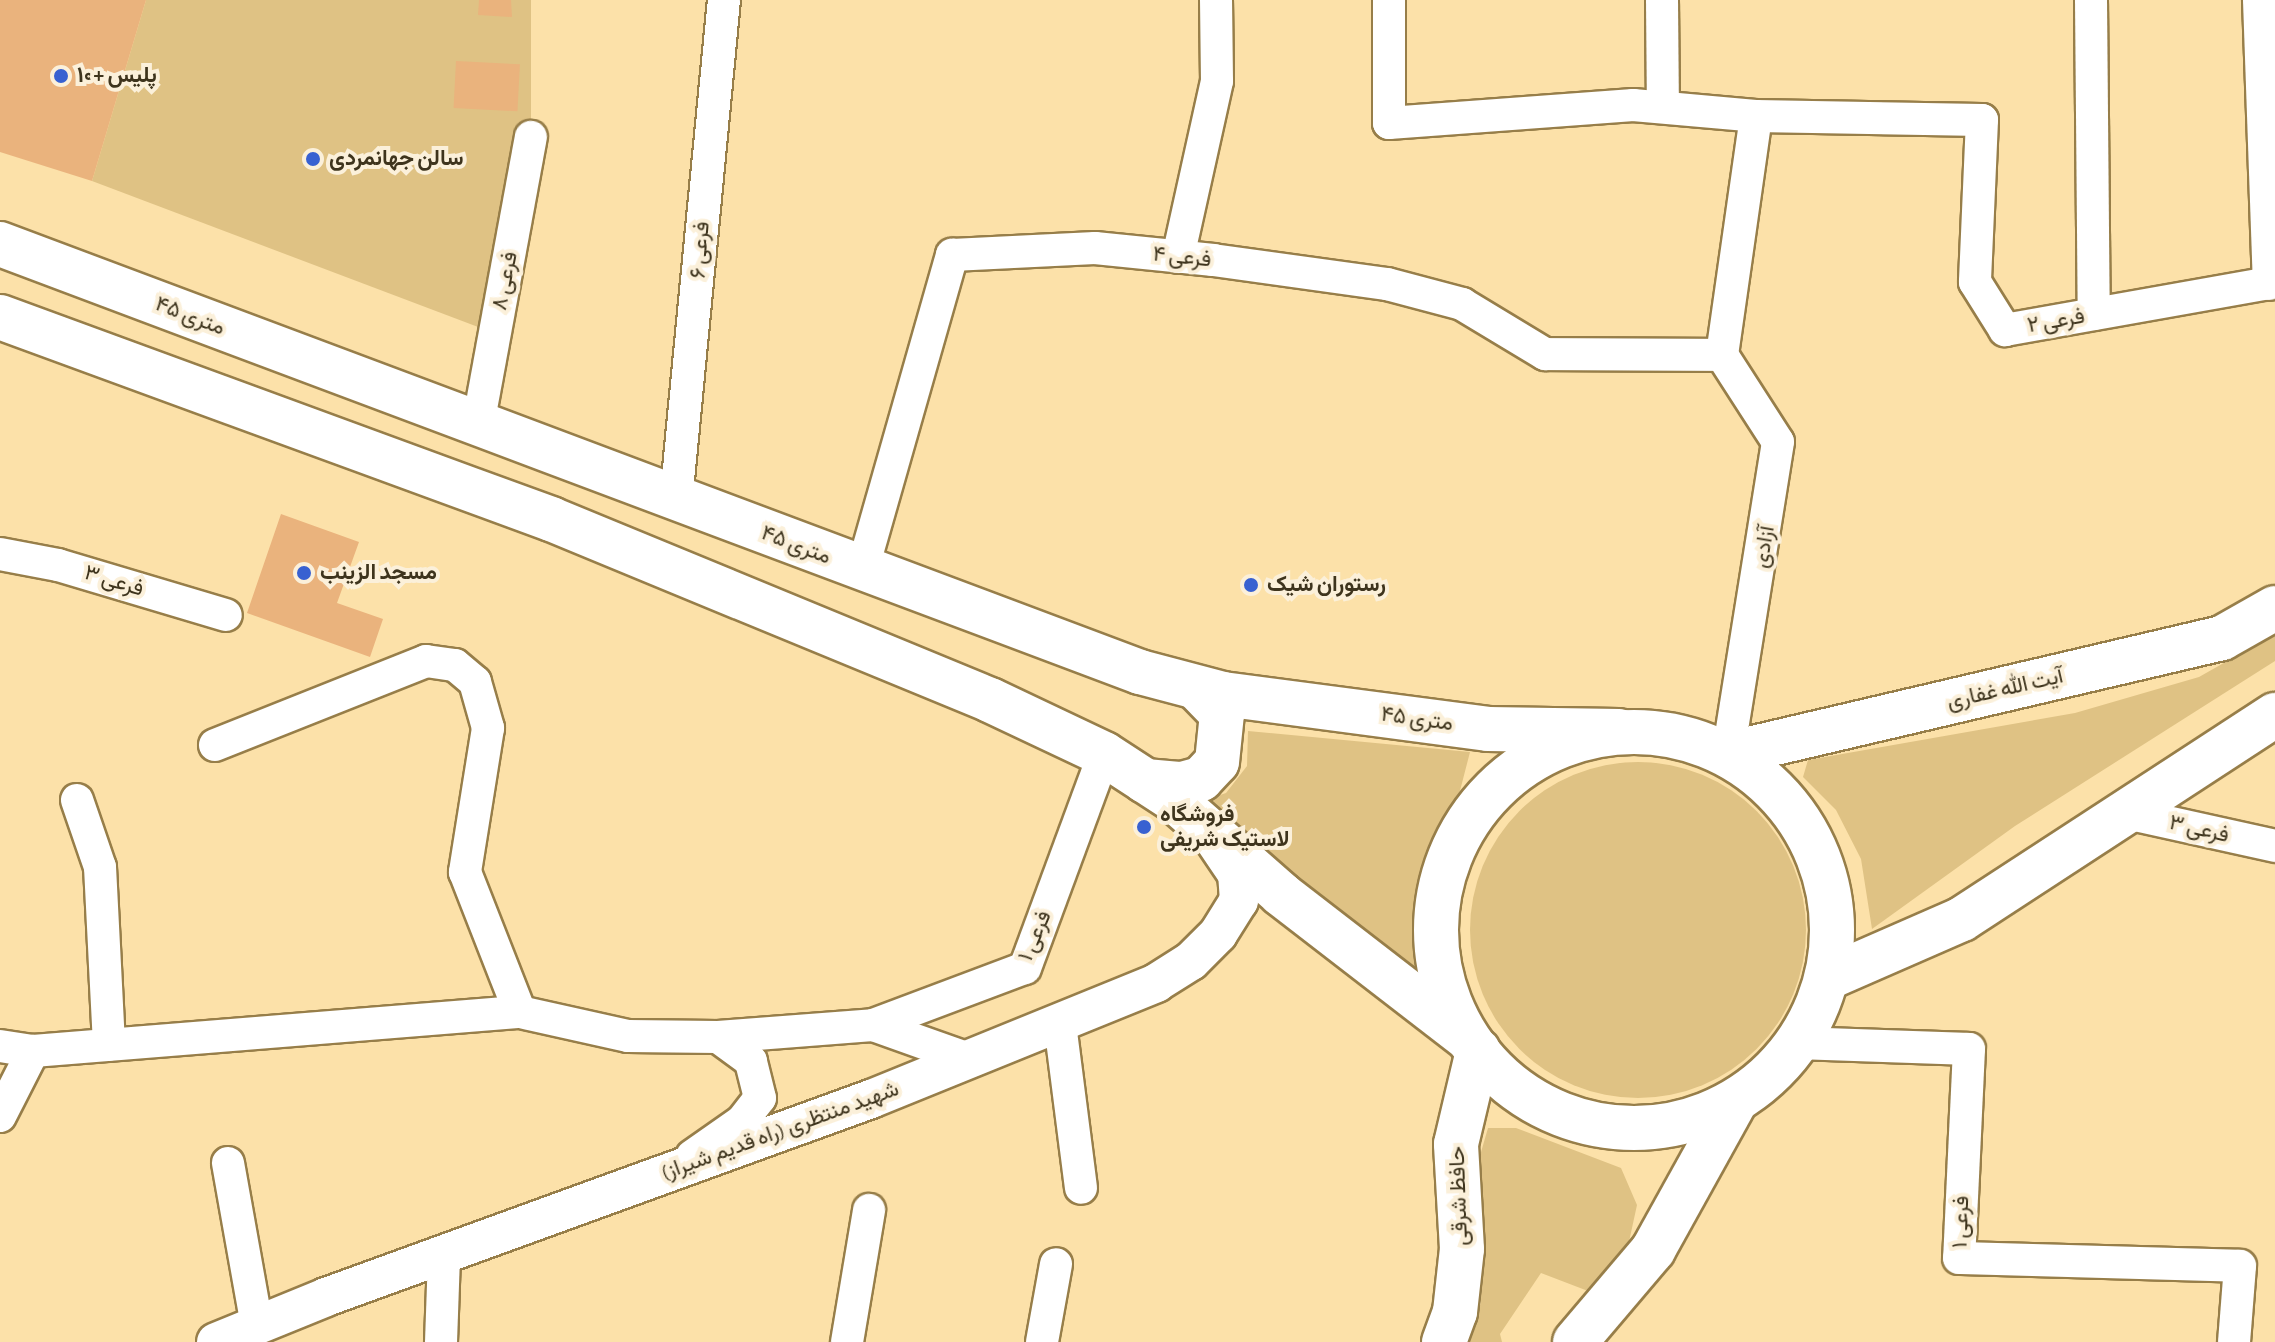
<!DOCTYPE html>
<html>
<head>
<meta charset="utf-8">
<style>
  body { margin:0 }
  #map { position:relative; width:2275px; height:1342px; overflow:hidden; background:#fce1a9; font-family:"Alegreya Sans",Vazirmatn,sans-serif }
  div>[style] { position:absolute }
  [style*='--x'] { left:calc(var(--x)*1px); top:calc(var(--y)*1px); width:calc(var(--w)*1px); rotate:calc(var(--a)*1deg) }
  .green>* { inset:0; background:#dfc284 }
  .round { border-radius:50% }
  .building>* { inset:0; background:#eab37d; transform-origin:0 0 }
  .roads { filter:drop-shadow(2px 0 #977e49) drop-shadow(-2px 0 #977e49) drop-shadow(0 2px #977e49) drop-shadow(0 -2px #977e49) }
  .minor>* { height:32px; margin:-16px; padding:0 16px; transform-origin:16px; border-radius:16px; background:#fff }
  .tertiary>* { height:38px; margin:-19px; padding:0 19px; transform-origin:19px; border-radius:19px; background:#fff }
  .secondary>* { height:44px; margin:-22px; padding:0 22px; transform-origin:22px; border-radius:22px; background:#fff }
  .primary>* { height:44px; margin:-22px; padding:0 22px; transform-origin:22px; border-radius:22px; background:#fff }
  .primary>.ring { margin:-22px; padding:0; box-sizing:content-box; background:none; border:44px solid #fff; border-radius:50% }
  .dots>* { width:22px; height:22px; translate:-50% -50%; box-sizing:border-box; border:4px solid #fbf0da; border-radius:50% }
  span { translate:-50% -50%; white-space:nowrap; text-align:center; line-height:1.15; -webkit-text-stroke:8px #fbf0da; paint-order:stroke }
  .poi-label { font-size:22px; color:#3e341d; font-weight:700 }
  .left { translate:0 -50%; text-align:left }
  .street-label { font-size:22px; color:#3e341d }
</style>
</head>
<body>
<div id="map">
  <div class="green">
    <div style="clip-path:polygon(146px 0,531px 0,531px 137px,494px 333px,92px 181px)"></div>
    <div style="clip-path:polygon(2275px 634px,2275px 661px,2015px 826px,1872px 929px,1861px 859px,1836px 810px,1803px 777px,1808px 760px,2075px 713px,2199px 677px)"></div>
    <div style="clip-path:polygon(1248px 731px,1470px 752px,1412px 977px,1202px 801px,1226px 793px,1247px 766px)"></div>
    <div class="round" style="left:1470px;top:762px;width:336px;height:336px"></div>
    <div style="clip-path:polygon(1488px 1128px,1516px 1128px,1621px 1168px,1637px 1205px,1627px 1251px,1588px 1291px,1541px 1273px,1500px 1334px,1502px 1342px,1466px 1342px,1481px 1303px,1479px 1159px)"></div>
  </div>
  <div class="building">
    <div style="clip-path:polygon(0 0,146px 0,92px 181px,0 152px)"></div>
    <div style="clip-path:polygon(479px 0,511px 0,512px 17px,478px 15px)"></div>
    <div style="left:456px;top:61px;width:64px;height:47px;rotate:3deg"></div>
    <div style="clip-path:polygon(281px 514px,359px 542px,337px 603px,383px 619px,370px 657px,247px 613px)"></div>
  </div>
  <div class="roads">
    <div class="minor">
      <div style="--x:1389;--y:0;--w:123;--a:90"></div>
      <div style="--x:1389;--y:123;--w:245;--a:-4.2"></div>
      <div style="--x:1633;--y:105;--w:123;--a:5.1"></div>
      <div style="--x:1756;--y:116;--w:226;--a:1"></div>
      <div style="--x:1982;--y:120;--w:162;--a:92.5"></div>
      <div style="--x:1975;--y:282;--w:57;--a:58"></div>
      <div style="--x:2005;--y:330;--w:274;--a:-10.1"></div>
      <div style="--x:1662;--y:0;--w:105;--a:89.5"></div>
      <div style="--x:2091;--y:0;--w:314;--a:89.5"></div>
      <div style="--x:2259;--y:0;--w:284;--a:88"></div>
      <div style="--x:1178;--y:257;--w:180;--a:-77.5"></div>
      <div style="--x:1217;--y:81;--w:81;--a:-90.7"></div>
      <div style="--x:1722;--y:355;--w:103;--a:57.2"></div>
      <div style="--x:1778;--y:442;--w:316;--a:99.1"></div>
      <div style="--x:1722;--y:355;--w:241;--a:-81.9"></div>
      <div style="--x:478;--y:425;--w:293;--a:-79.6"></div>
      <div style="--x:676;--y:500;--w:502;--a:-84.52"></div>
      <div style="--x:0;--y:554;--w:59;--a:10.7"></div>
      <div style="--x:58;--y:565;--w:175;--a:16.6"></div>
      <div style="--x:862;--y:571;--w:329;--a:-74.1"></div>
      <div style="--x:952;--y:255;--w:143;--a:-2.8"></div>
      <div style="--x:1095;--y:248;--w:119;--a:5.8"></div>
      <div style="--x:1213;--y:260;--w:176;--a:7.9"></div>
      <div style="--x:1387;--y:284;--w:78;--a:14.9"></div>
      <div style="--x:1462;--y:304;--w:97;--a:31.1"></div>
      <div style="--x:1545;--y:354;--w:177;--a:0.3"></div>
      <div style="--x:215;--y:745;--w:227;--a:-21.7"></div>
      <div style="--x:426;--y:661;--w:29;--a:8"></div>
      <div style="--x:455;--y:665;--w:26;--a:40"></div>
      <div style="--x:475;--y:682;--w:48;--a:74.2"></div>
      <div style="--x:488;--y:728;--w:146;--a:99.1"></div>
      <div style="--x:465;--y:872;--w:150;--a:68.6"></div>
      <div style="--x:77;--y:800;--w:71;--a:71.1"></div>
      <div style="--x:100;--y:867;--w:178;--a:87.1"></div>
      <div style="--x:2122;--y:812;--w:157;--a:12.5"></div>
      <div style="--x:1060;--y:1024;--w:165;--a:82.7"></div>
      <div style="--x:873;--y:1025;--w:162;--a:-20.6"></div>
      <div style="--x:1025;--y:968;--w:228;--a:-69.7"></div>
      <div style="--x:1798;--y:1043;--w:171;--a:2"></div>
      <div style="--x:1969;--y:1049;--w:209;--a:92.7"></div>
      <div style="--x:1959;--y:1258;--w:281;--a:1.6"></div>
      <div style="--x:2240;--y:1266;--w:76;--a:94.5"></div>
      <div style="--x:0;--y:1046;--w:33;--a:9"></div>
      <div style="--x:0;--y:1116;--w:73;--a:-63.1"></div>
      <div style="--x:33;--y:1051;--w:489;--a:-4.6"></div>
      <div style="--x:520;--y:1012;--w:111;--a:12.5"></div>
      <div style="--x:628;--y:1036;--w:90;--a:0.6"></div>
      <div style="--x:718;--y:1037;--w:155;--a:-4.4"></div>
      <div style="--x:873;--y:1025;--w:102;--a:19.5"></div>
      <div style="--x:692;--y:1156;--w:61;--a:-35"></div>
      <div style="--x:742;--y:1121;--w:29;--a:-52"></div>
      <div style="--x:760;--y:1098;--w:38;--a:-104"></div>
      <div style="--x:751;--y:1061;--w:41;--a:-144"></div>
      <div style="--x:228;--y:1163;--w:165;--a:79.9"></div>
      <div style="--x:441;--y:1342;--w:88;--a:-88"></div>
      <div style="--x:847;--y:1342;--w:134;--a:-80.5"></div>
      <div style="--x:1042;--y:1342;--w:79;--a:-79.8"></div>
    </div>
    <div class="tertiary">
      <div style="--x:216;--y:1342;--w:119;--a:-22.2"></div>
      <div style="--x:326;--y:1297;--w:580;--a:-19.97"></div>
      <div style="--x:871;--y:1099;--w:308;--a:-22.1"></div>
      <div style="--x:1156;--y:983;--w:41;--a:-32.2"></div>
      <div style="--x:1191;--y:961;--w:38;--a:-45"></div>
      <div style="--x:1218;--y:934;--w:39;--a:-58"></div>
      <div style="--x:1239;--y:901;--w:27;--a:-94"></div>
      <div style="--x:1237;--y:874;--w:41;--a:-124.1"></div>
    </div>
    <div class="secondary">
      <div style="--x:1444;--y:1342;--w:32;--a:-70"></div>
      <div style="--x:1455;--y:1312;--w:63;--a:-83.7"></div>
      <div style="--x:1462;--y:1249;--w:105;--a:-93.3"></div>
      <div style="--x:1456;--y:1144;--w:96;--a:-76.7"></div>
      <div style="--x:1575;--y:1342;--w:121;--a:-49.7"></div>
      <div style="--x:1653;--y:1250;--w:169;--a:-61"></div>
    </div>
    <div class="primary">
      <div style="--x:0;--y:244;--w:1218;--a:20.58"></div>
      <div style="--x:1140;--y:672;--w:86;--a:14.8"></div>
      <div style="--x:1223;--y:694;--w:267;--a:7.5"></div>
      <div style="--x:1488;--y:729;--w:131;--a:0.9"></div>
      <div style="--x:0;--y:317;--w:587;--a:20.13"></div>
      <div style="--x:551;--y:519;--w:475;--a:22.4"></div>
      <div style="--x:990;--y:700;--w:126;--a:25.3"></div>
      <div style="--x:1104;--y:754;--w:82;--a:33.1"></div>
      <div style="--x:1173;--y:799;--w:144;--a:41.3"></div>
      <div style="--x:1281;--y:894;--w:235;--a:37.7"></div>
      <div class="ring" style="left:1436px;top:732px;width:352px;height:352px"></div>
      <div style="--x:1728;--y:754;--w:507;--a:-13.21"></div>
      <div style="--x:2222;--y:638;--w:61;--a:-29.5"></div>
      <div style="--x:1145;--y:781;--w:37;--a:5"></div>
      <div style="--x:1182;--y:784;--w:20;--a:-15"></div>
      <div style="--x:1201;--y:779;--w:23;--a:-47"></div>
      <div style="--x:1217;--y:762;--w:48;--a:-84.1"></div>
      <div style="--x:1222;--y:714;--w:36;--a:-134"></div>
      <div style="--x:1827;--y:978;--w:147;--a:-23.6"></div>
      <div style="--x:1962;--y:919;--w:374;--a:-33.1"></div>
    </div>
  </div>
  <div class="dots">
    <div style="left:61px;top:76px;background:#3861d1"></div>
    <div style="left:313px;top:159px;background:#3861d1"></div>
    <div style="left:304px;top:573px;background:#3861d1"></div>
    <div style="left:1251px;top:585px;background:#3861d1"></div>
    <div style="left:1144px;top:827px;background:#3861d1"></div>
  </div>
  <div class="poi-label">
    <span class="left" style="left:77px;top:76px">پلیس +۱۰</span>
    <span class="left" style="left:329px;top:159px">سالن جهانمردی</span>
    <span class="left" style="left:320px;top:573px">مسجد الزینب</span>
    <span class="left" style="left:1267px;top:585px">رستوران شیک</span>
    <span class="left" style="left:1160px;top:827px">فروشگاه<br>لاستیک شریفی</span>
  </div>
  <div class="street-label">
    <span style="left:700px;top:250px;rotate:-85deg">فرعی ۶</span>
    <span style="left:1182px;top:257px;rotate:6deg">فرعی ۴</span>
    <span style="left:505px;top:281px;rotate:-79deg">فرعی ۸</span>
    <span style="left:190px;top:316px;rotate:21deg">۴۵ متری</span>
    <span style="left:2056px;top:321px;rotate:-10deg">فرعی ۲</span>
    <span style="left:796px;top:545px;rotate:21deg">۴۵ متری</span>
    <span style="left:1764px;top:547px;rotate:-80deg">آزادی</span>
    <span style="left:114px;top:581px;rotate:17deg">فرعی ۳</span>
    <span style="left:2005px;top:689px;rotate:-13deg">آیت الله غفاری</span>
    <span style="left:1417px;top:719px;rotate:8deg">۴۵ متری</span>
    <span style="left:2199px;top:829px;rotate:13deg">فرعی ۳</span>
    <span style="left:1035px;top:936px;rotate:-67deg">فرعی ۱</span>
    <span style="left:780px;top:1131px;rotate:-20deg">شهید منتظری (راه قدیم شیراز)</span>
    <span style="left:1459px;top:1196px;rotate:-92deg">حافظ شرقی</span>
    <span style="left:1961px;top:1222px;rotate:-88deg">فرعی ۱</span>
  </div>
</div>
</body>
</html>
